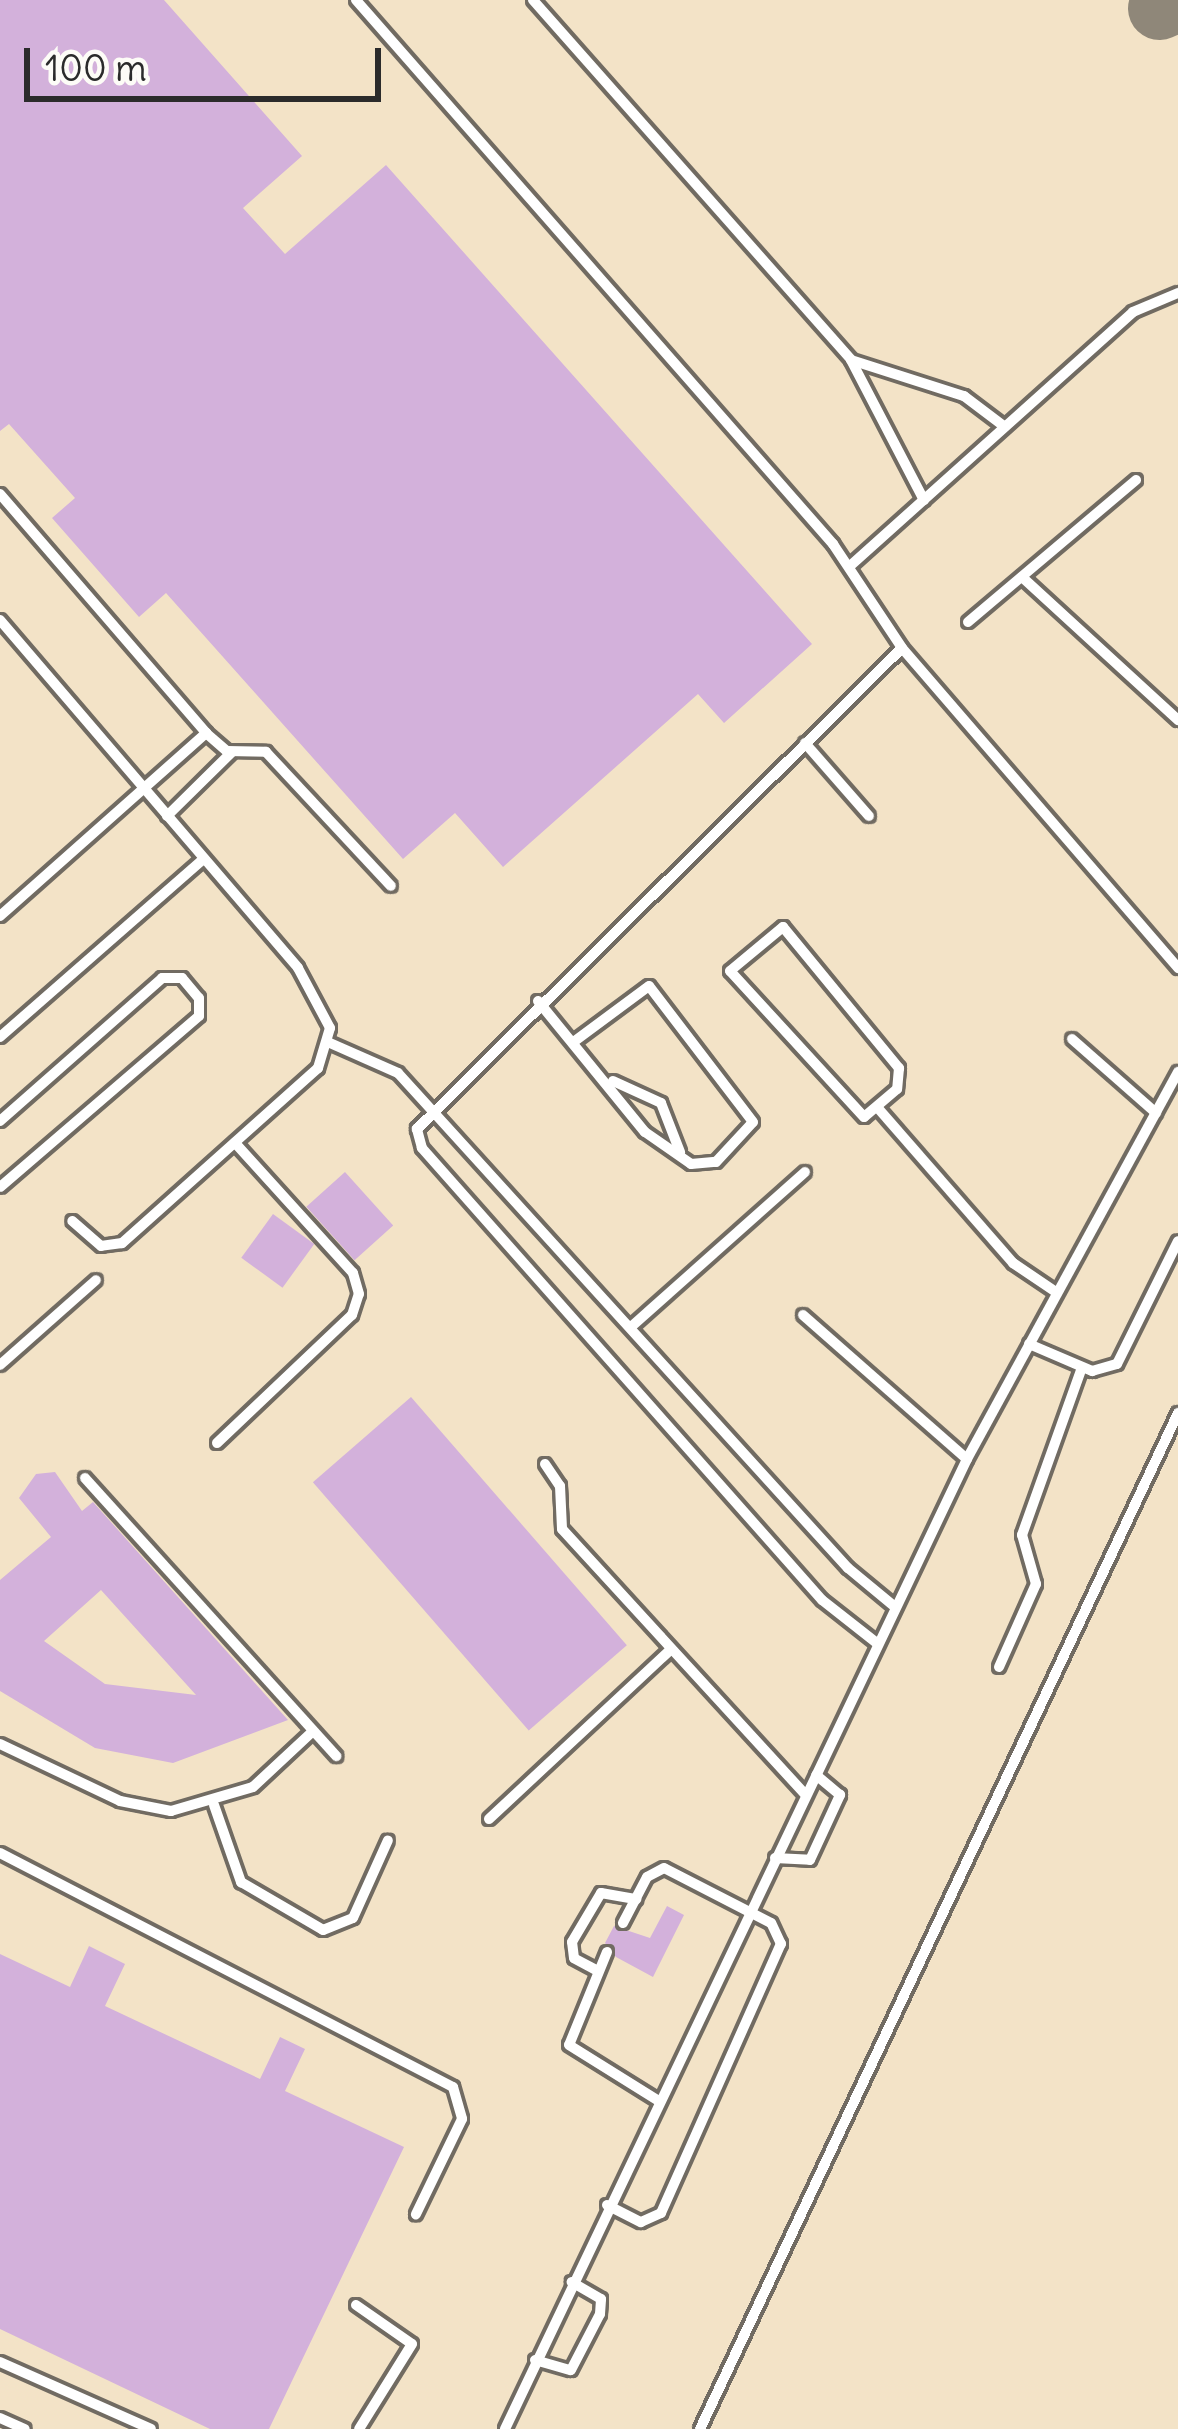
<!DOCTYPE html>
<html>
<head>
<meta charset="utf-8">
<style>
  body { margin:0 }
  #map { position:relative; width:1178px; height:2429px; overflow:hidden; background:#f3e3c7; font-family:Delius,sans-serif }
  div>[style] { position:absolute }
  [style*='--x'] { left:calc(var(--x)*1px); top:calc(var(--y)*1px); width:calc(var(--w)*1px); rotate:calc(var(--a)*1deg) }
  .taxiway>* { height:63px; margin:-31.5px; padding:0 31.5px; transform-origin:31.5px; border-radius:31.5px; background:#8f8779 }
  .building>* { inset:0; background:#d3b1db; transform-origin:0 0 }
  .roads { filter:drop-shadow(3px 0 #716b62) drop-shadow(-3px 0 #716b62) drop-shadow(0 3px #716b62) drop-shadow(0 -3px #716b62) }
  .lane>* { height:10px; margin:-5px; padding:0 5px; transform-origin:5px; border-radius:5px; background:#fff }
  span { translate:-50% -50%; white-space:nowrap; text-align:center; line-height:1.15; -webkit-text-stroke:9px #fdfcf7; paint-order:stroke }
  .scale { position:absolute; left:24px; top:48px; width:357px; height:54px; box-sizing:border-box; border:6px solid #2b2b2b; border-top:0; padding-left:15px; font-size:36px; line-height:42px; white-space:nowrap; color:#2b2b2b; -webkit-text-stroke:9px #fdfcf7; paint-order:stroke }
</style>
</head>
<body>
<div id="map">
  <div class="taxiway">
    <div style="--x:1159;--y:8;--w:20;--a:-24"></div>
  </div>
  <div class="building">
    <div style="clip-path:polygon(0 0,164px 0,302px 156px,243px 208px,285px 254px,386px 165px,812px 644px,724px 723px,698px 694px,503px 867px,455px 813px,403px 859px,166px 593px,139px 617px,52px 518px,75px 498px,9px 424px,0 431px)"></div>
    <div style="left:345px;top:1172px;width:72px;height:52px;rotate:48deg"></div>
    <div style="left:273px;top:1214px;width:51px;height:54px;rotate:36deg"></div>
    <div style="left:411px;top:1397px;width:329px;height:130px;rotate:49deg"></div>
    <div style="clip-path:polygon(evenodd,55px 1472px,82px 1511px,93px 1502px,288px 1720px,173px 1763px,95px 1748px,0 1691px,0 1580px,51px 1537px,19px 1498px,36px 1474px,55px 1472px,101px 1590px,196px 1695px,105px 1684px,44px 1641px,101px 1590px)"></div>
    <div style="clip-path:polygon(667px 1906px,684px 1915px,653px 1977px,616px 1957px,605px 1943px,614px 1926px,650px 1938px)"></div>
    <div style="clip-path:polygon(89px 1946px,125px 1964px,105px 2006px,260px 2079px,280px 2037px,305px 2049px,285px 2091px,404px 2147px,269px 2429px,210px 2429px,0 2329px,0 1954px,70px 1987px)"></div>
  </div>
  <div class="roads">
    <div class="lane">
      <div style="--x:356;--y:0;--w:724;--a:48.75"></div>
      <div style="--x:833;--y:544;--w:125;--a:56.4"></div>
      <div style="--x:902;--y:648;--w:423;--a:49.2"></div>
      <div style="--x:533;--y:0;--w:480;--a:48.5"></div>
      <div style="--x:851;--y:360;--w:158;--a:62.5"></div>
      <div style="--x:851;--y:360;--w:119;--a:17.7"></div>
      <div style="--x:964;--y:396;--w:51;--a:37.1"></div>
      <div style="--x:0;--y:494;--w:316;--a:49.2"></div>
      <div style="--x:206;--y:733;--w:28;--a:41"></div>
      <div style="--x:227;--y:751;--w:39;--a:1"></div>
      <div style="--x:266;--y:752;--w:183;--a:47"></div>
      <div style="--x:850;--y:566;--w:380;--a:-41.9"></div>
      <div style="--x:1133;--y:312;--w:49;--a:-22.9"></div>
      <div style="--x:1022;--y:577;--w:212;--a:42.5"></div>
      <div style="--x:0;--y:620;--w:458;--a:49.4"></div>
      <div style="--x:298;--y:968;--w:68;--a:61.9"></div>
      <div style="--x:330;--y:1028;--w:42;--a:106.7"></div>
      <div style="--x:318;--y:1068;--w:263;--a:138.2"></div>
      <div style="--x:122;--y:1243;--w:21;--a:172"></div>
      <div style="--x:101;--y:1246;--w:38;--a:-139"></div>
      <div style="--x:968;--y:622;--w:220;--a:-40.2"></div>
      <div style="--x:805;--y:743;--w:97;--a:48.8"></div>
      <div style="--x:167;--y:816;--w:91;--a:-44.6"></div>
      <div style="--x:0;--y:916;--w:276;--a:-41.6"></div>
      <div style="--x:783;--y:927;--w:183;--a:50.6"></div>
      <div style="--x:899;--y:1068;--w:21;--a:95"></div>
      <div style="--x:897;--y:1089;--w:43;--a:139.7"></div>
      <div style="--x:864;--y:1117;--w:198;--a:-132.5"></div>
      <div style="--x:730;--y:971;--w:69;--a:-39.7"></div>
      <div style="--x:538;--y:1001;--w:169;--a:50.8"></div>
      <div style="--x:645;--y:1132;--w:56;--a:34.8"></div>
      <div style="--x:691;--y:1164;--w:25;--a:-5"></div>
      <div style="--x:716;--y:1162;--w:54;--a:-47.2"></div>
      <div style="--x:753;--y:1122;--w:171;--a:-127.4"></div>
      <div style="--x:649;--y:986;--w:92;--a:143.4"></div>
      <div style="--x:0;--y:1037;--w:270;--a:-41.2"></div>
      <div style="--x:1072;--y:1039;--w:112;--a:41.4"></div>
      <div style="--x:330;--y:1043;--w:74;--a:23.8"></div>
      <div style="--x:398;--y:1073;--w:669;--a:47.73"></div>
      <div style="--x:848;--y:1568;--w:61;--a:39.7"></div>
      <div style="--x:613;--y:1081;--w:53;--a:24.6"></div>
      <div style="--x:661;--y:1103;--w:53;--a:68.8"></div>
      <div style="--x:877;--y:1107;--w:207;--a:48.9"></div>
      <div style="--x:1013;--y:1263;--w:52;--a:34"></div>
      <div style="--x:0;--y:1121;--w:216;--a:-41.4"></div>
      <div style="--x:162;--y:978;--w:20;--a:0"></div>
      <div style="--x:182;--y:978;--w:26;--a:50"></div>
      <div style="--x:199;--y:998;--w:18;--a:90"></div>
      <div style="--x:199;--y:1016;--w:262;--a:139.3"></div>
      <div style="--x:803;--y:1315;--w:218;--a:41.3"></div>
      <div style="--x:631;--y:1327;--w:233;--a:-41.7"></div>
      <div style="--x:1029;--y:1344;--w:69;--a:23.2"></div>
      <div style="--x:1092;--y:1371;--w:26;--a:-16"></div>
      <div style="--x:1117;--y:1364;--w:137;--a:-63.6"></div>
      <div style="--x:0;--y:1365;--w:128;--a:-41.5"></div>
      <div style="--x:217;--y:1443;--w:186;--a:-43.5"></div>
      <div style="--x:352;--y:1315;--w:22;--a:-72"></div>
      <div style="--x:359;--y:1294;--w:22;--a:-106"></div>
      <div style="--x:353;--y:1273;--w:176;--a:-132.2"></div>
      <div style="--x:545;--y:1464;--w:27;--a:56"></div>
      <div style="--x:560;--y:1486;--w:43;--a:87.3"></div>
      <div style="--x:562;--y:1529;--w:360;--a:47.5"></div>
      <div style="--x:85;--y:1478;--w:375;--a:47.9"></div>
      <div style="--x:878;--y:1644;--w:71;--a:-141.8"></div>
      <div style="--x:822;--y:1600;--w:604;--a:-131.51"></div>
      <div style="--x:422;--y:1148;--w:20;--a:-105"></div>
      <div style="--x:417;--y:1129;--w:683;--a:-44.76"></div>
      <div style="--x:999;--y:1667;--w:91;--a:-66"></div>
      <div style="--x:1036;--y:1584;--w:51;--a:-105.9"></div>
      <div style="--x:1022;--y:1535;--w:178;--a:-70.3"></div>
      <div style="--x:0;--y:1744;--w:133;--a:25.4"></div>
      <div style="--x:120;--y:1801;--w:52;--a:11.1"></div>
      <div style="--x:171;--y:1811;--w:85;--a:-16.3"></div>
      <div style="--x:253;--y:1787;--w:82;--a:-43"></div>
      <div style="--x:214;--y:1805;--w:82;--a:70.7"></div>
      <div style="--x:241;--y:1882;--w:95;--a:30.3"></div>
      <div style="--x:323;--y:1930;--w:32;--a:-22"></div>
      <div style="--x:353;--y:1918;--w:85;--a:-65.8"></div>
      <div style="--x:489;--y:1819;--w:246;--a:-43"></div>
      <div style="--x:0;--y:1853;--w:510;--a:27.32"></div>
      <div style="--x:453;--y:2087;--w:33;--a:74"></div>
      <div style="--x:462;--y:2119;--w:106;--a:115.8"></div>
      <div style="--x:775;--y:1858;--w:35;--a:3"></div>
      <div style="--x:810;--y:1860;--w:72;--a:-65.2"></div>
      <div style="--x:840;--y:1795;--w:31;--a:-140"></div>
      <div style="--x:607;--y:1952;--w:100;--a:112.2"></div>
      <div style="--x:569;--y:2045;--w:104;--a:32"></div>
      <div style="--x:598;--y:1971;--w:27;--a:-152"></div>
      <div style="--x:574;--y:1958;--w:16;--a:-97"></div>
      <div style="--x:572;--y:1942;--w:57;--a:-59.4"></div>
      <div style="--x:601;--y:1893;--w:36;--a:10"></div>
      <div style="--x:607;--y:2205;--w:38;--a:27"></div>
      <div style="--x:641;--y:2222;--w:22;--a:-24"></div>
      <div style="--x:661;--y:2213;--w:295;--a:-66"></div>
      <div style="--x:781;--y:1944;--w:23;--a:-115"></div>
      <div style="--x:771;--y:1923;--w:120;--a:-152.8"></div>
      <div style="--x:664;--y:1868;--w:19;--a:152"></div>
      <div style="--x:647;--y:1877;--w:52;--a:117.6"></div>
      <div style="--x:356;--y:2305;--w:68;--a:34.9"></div>
      <div style="--x:412;--y:2344;--w:100;--a:121.9"></div>
      <div style="--x:535;--y:2360;--w:37;--a:16"></div>
      <div style="--x:571;--y:2370;--w:63;--a:-62.6"></div>
      <div style="--x:600;--y:2314;--w:15;--a:-86"></div>
      <div style="--x:601;--y:2299;--w:34;--a:-150"></div>
      <div style="--x:0;--y:2362;--w:165;--a:23.9"></div>
      <div style="--x:0;--y:2418;--w:27;--a:24"></div>
      <div style="--x:505;--y:2429;--w:1074;--a:-64.53"></div>
      <div style="--x:967;--y:1459;--w:441;--a:-61.4"></div>
      <div style="--x:700;--y:2429;--w:1123;--a:-64.8"></div>
    </div>
  </div>
  <div class="scale">100 m</div>
</div>
</body>
</html>
